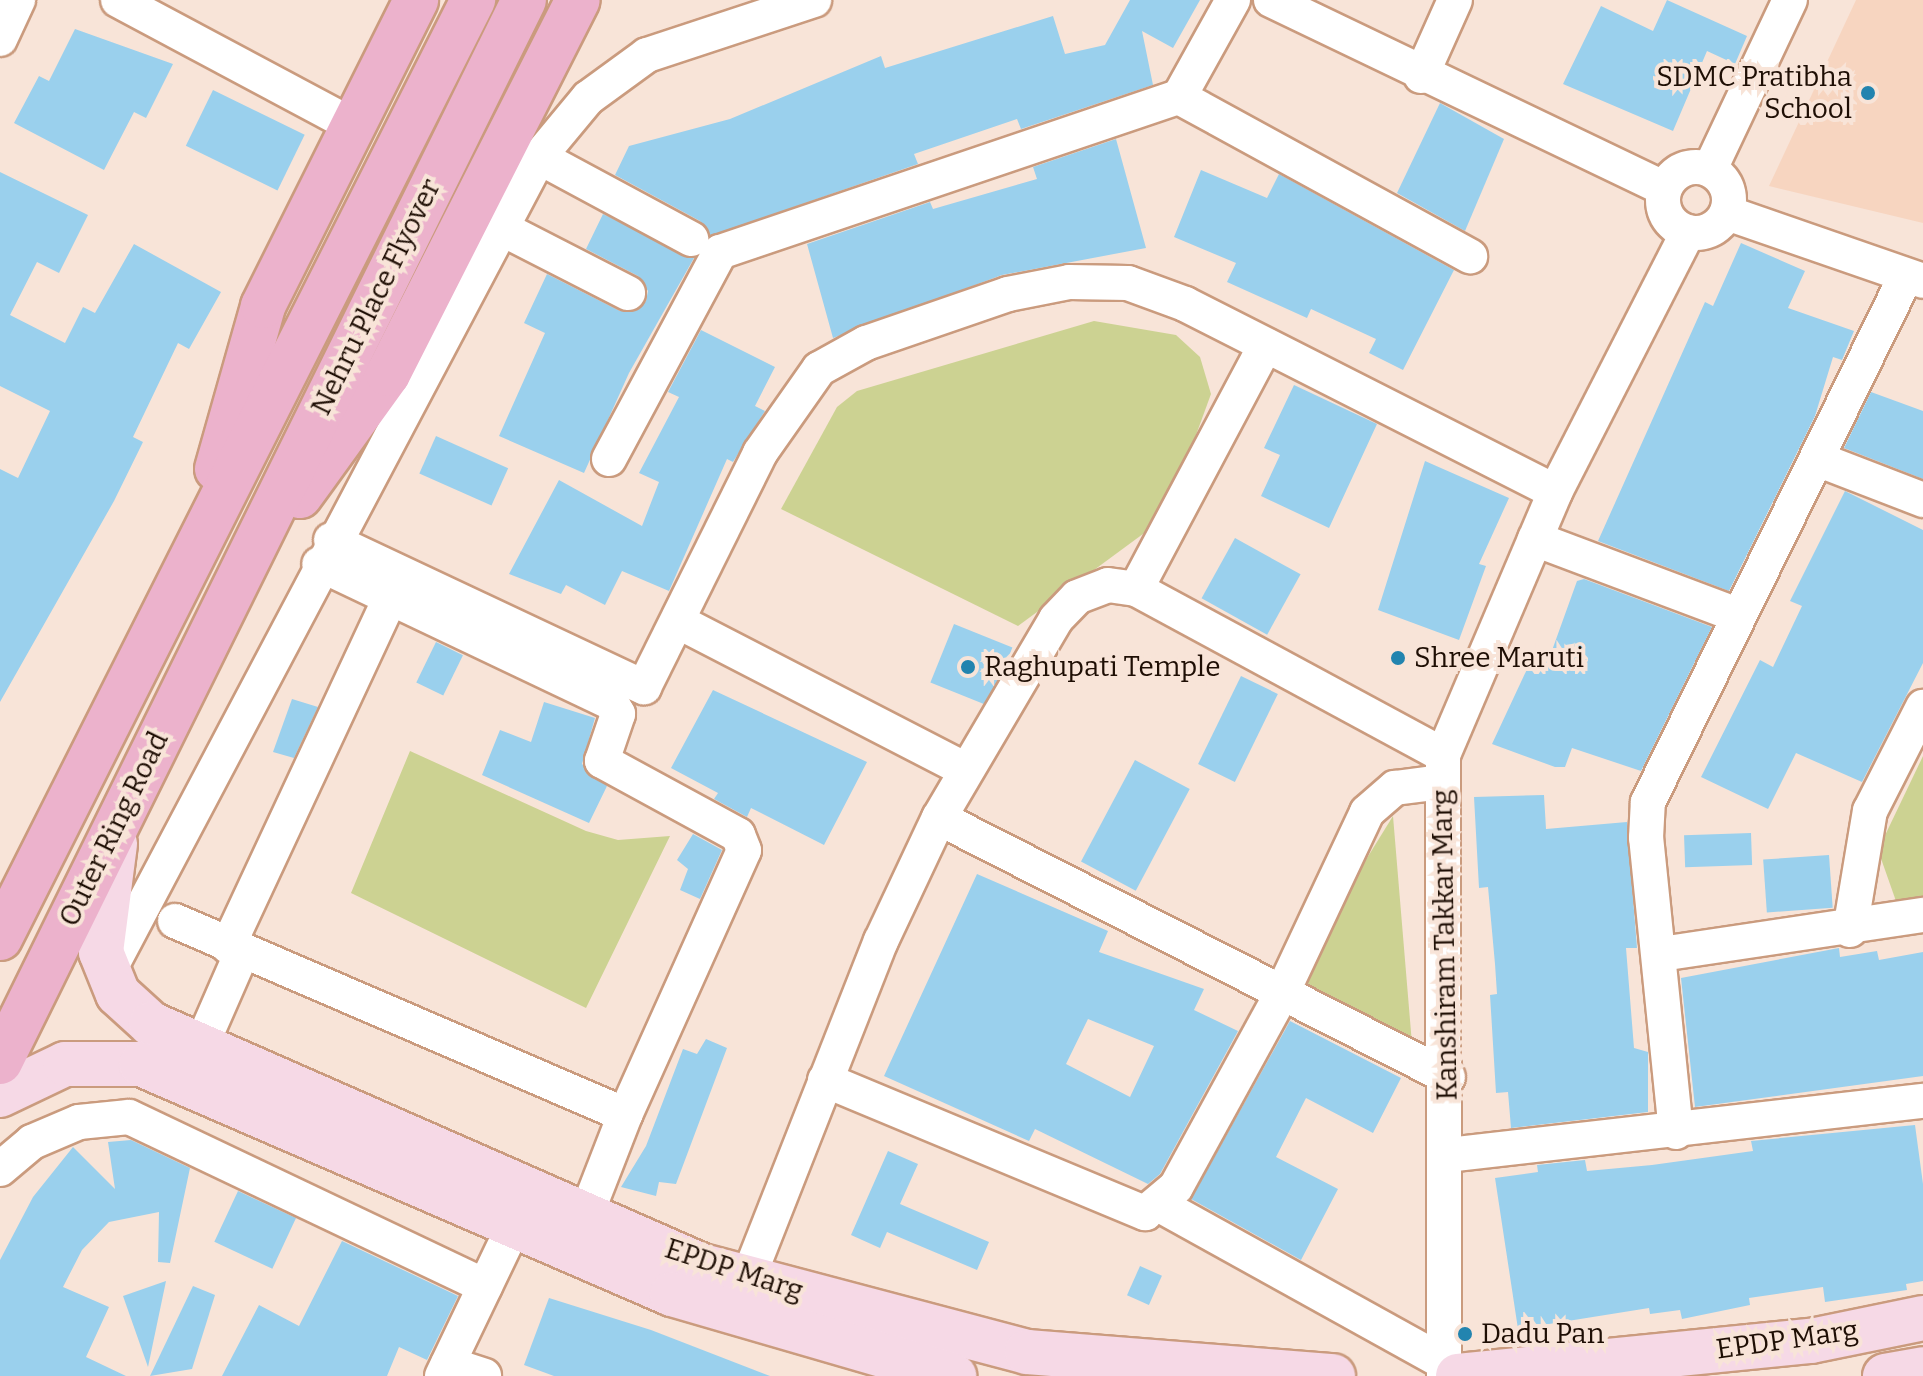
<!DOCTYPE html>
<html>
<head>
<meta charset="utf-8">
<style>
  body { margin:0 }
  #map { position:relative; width:1923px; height:1376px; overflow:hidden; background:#f8e4d8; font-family:Bitter,serif }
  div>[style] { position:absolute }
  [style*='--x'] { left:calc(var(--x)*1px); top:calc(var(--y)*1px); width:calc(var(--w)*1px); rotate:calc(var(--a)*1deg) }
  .built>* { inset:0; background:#f7d5c0 }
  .green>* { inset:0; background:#ccd292 }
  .building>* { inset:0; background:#9ad0ed; transform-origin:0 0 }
  .roads { filter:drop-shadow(2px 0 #ca9b7e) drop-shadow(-2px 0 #ca9b7e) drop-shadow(0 2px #ca9b7e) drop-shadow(0 -2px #ca9b7e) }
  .street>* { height:34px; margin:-17px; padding:0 17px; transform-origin:17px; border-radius:17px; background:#fff }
  .street>.ring { margin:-17px; padding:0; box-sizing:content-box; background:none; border:34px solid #fff; border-radius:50% }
  .secondary>* { height:44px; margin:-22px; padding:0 22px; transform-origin:22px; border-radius:22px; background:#f6d9e6 }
  .primary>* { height:44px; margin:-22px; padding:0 22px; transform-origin:22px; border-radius:22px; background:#ecb2cc }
  .dots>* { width:22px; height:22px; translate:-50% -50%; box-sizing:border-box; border:4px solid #f8e4d8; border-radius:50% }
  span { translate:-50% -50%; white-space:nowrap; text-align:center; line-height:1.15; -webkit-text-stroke:8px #f8e4d8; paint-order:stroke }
  .poi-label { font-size:28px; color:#1e0e04 }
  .right { translate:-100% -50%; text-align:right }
  .left { translate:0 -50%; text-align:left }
  .street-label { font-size:28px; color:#1e0e04 }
</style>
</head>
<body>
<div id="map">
  <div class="built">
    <div style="clip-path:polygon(1856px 0,1923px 0,1923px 223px,1769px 186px)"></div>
  </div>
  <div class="green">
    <div style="clip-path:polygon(1094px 321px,1176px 335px,1200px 357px,1211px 394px,1166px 517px,1018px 626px,781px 509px,837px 407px,857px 391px)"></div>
    <div style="clip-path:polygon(410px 751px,586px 831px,618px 840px,670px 836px,586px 1008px,351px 893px)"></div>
    <div style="clip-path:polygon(1923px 756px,1923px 897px,1897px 904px,1878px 850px)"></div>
    <div style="clip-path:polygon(1393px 816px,1412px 1044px,1291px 981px)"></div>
  </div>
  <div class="building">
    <div style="clip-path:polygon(1130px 0,1200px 0,1173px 48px,1142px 31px,1153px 85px,1021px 129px,1017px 119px,914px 154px,918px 164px,710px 236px,700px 221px,615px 175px,629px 146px,730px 119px,881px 56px,885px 68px,1053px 16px,1065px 54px,1105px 45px)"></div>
    <div style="clip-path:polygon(1667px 0,1747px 36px,1735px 64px,1707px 51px,1673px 131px,1563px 84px,1601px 6px,1653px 31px)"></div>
    <div style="clip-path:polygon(75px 29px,173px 64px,146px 118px,134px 112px,104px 170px,14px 123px,39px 76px,49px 81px)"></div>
    <div style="left:213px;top:90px;width:102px;height:62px;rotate:26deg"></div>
    <div style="clip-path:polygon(1440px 103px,1504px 139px,1465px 231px,1397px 193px)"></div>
    <div style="clip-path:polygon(1116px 139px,1146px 248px,1002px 275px,833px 338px,807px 244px,930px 202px,933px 209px,1037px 179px,1033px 167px)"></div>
    <div style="clip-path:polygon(1201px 170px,1267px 198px,1279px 174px,1454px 270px,1403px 370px,1369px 353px,1376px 339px,1311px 309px,1307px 318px,1227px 282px,1236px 263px,1174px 237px)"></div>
    <div style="clip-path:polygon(0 172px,88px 215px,59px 273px,37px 262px,10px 315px,65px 343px,83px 307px,95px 313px,134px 244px,221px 292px,189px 349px,178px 343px,133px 437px,143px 442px,114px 501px,0 702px,0 469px,18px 478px,50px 411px,0 386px)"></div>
    <div style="clip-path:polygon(603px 214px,694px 258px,629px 373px,584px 473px,499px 436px,545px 333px,524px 323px,547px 274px,620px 311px,638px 310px,646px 301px,648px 291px,638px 276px,586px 249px)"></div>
    <div style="clip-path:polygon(1741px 243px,1805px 271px,1788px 308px,1854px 331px,1842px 360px,1833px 357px,1815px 416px,1729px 591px,1598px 541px,1705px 302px,1713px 306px)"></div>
    <div style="clip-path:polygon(701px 330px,775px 367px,755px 406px,765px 411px,733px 462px,727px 459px,669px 591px,622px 571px,605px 605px,566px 585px,561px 594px,509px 574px,559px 480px,642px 526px,659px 482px,639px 473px,679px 397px,668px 392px)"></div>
    <div style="clip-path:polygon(1294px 385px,1377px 424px,1329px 528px,1261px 496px,1280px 455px,1264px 448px)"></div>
    <div style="clip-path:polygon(1871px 392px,1923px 411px,1923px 479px,1844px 448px)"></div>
    <div style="left:436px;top:436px;width:79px;height:41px;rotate:24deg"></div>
    <div style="clip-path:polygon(1425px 461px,1509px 498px,1479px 564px,1486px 566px,1459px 640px,1378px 610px)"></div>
    <div style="clip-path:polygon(1845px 491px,1923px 530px,1923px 663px,1862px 782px,1796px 753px,1768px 809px,1701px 777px,1760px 660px,1773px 667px,1802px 606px,1790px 601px)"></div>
    <div style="left:1235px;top:538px;width:75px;height:69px;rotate:29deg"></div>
    <div style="clip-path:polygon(1584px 579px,1712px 627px,1641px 771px,1572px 748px,1565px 767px,1555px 767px,1492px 744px,1536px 650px,1550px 656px,1577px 581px)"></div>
    <div style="left:954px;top:624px;width:63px;height:63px;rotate:22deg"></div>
    <div style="left:436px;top:642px;width:30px;height:45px;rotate:26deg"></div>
    <div style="left:1241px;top:676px;width:41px;height:98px;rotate:26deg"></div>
    <div style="clip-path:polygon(713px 690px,867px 762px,824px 845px,751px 808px,747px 817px,714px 799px,718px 793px,671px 768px)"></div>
    <div style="clip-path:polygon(292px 699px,318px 707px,294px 758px,273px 752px)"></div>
    <div style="clip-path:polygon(544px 702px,595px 718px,582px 764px,607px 786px,589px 823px,482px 775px,500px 730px,531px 742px)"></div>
    <div style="left:1135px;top:760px;width:62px;height:115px;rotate:28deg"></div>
    <div style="clip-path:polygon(1544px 795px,1546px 829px,1627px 822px,1637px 948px,1626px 948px,1634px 1048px,1648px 1052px,1648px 1112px,1511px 1128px,1508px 1092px,1496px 1093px,1490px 995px,1497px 994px,1495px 964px,1488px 887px,1479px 888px,1474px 797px)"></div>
    <div style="left:1751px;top:833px;width:32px;height:67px;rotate:88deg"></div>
    <div style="clip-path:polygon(693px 834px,722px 850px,700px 899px,680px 890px,688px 869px,677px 860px)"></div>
    <div style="left:1829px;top:855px;width:53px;height:66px;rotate:86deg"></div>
    <div style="clip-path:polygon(evenodd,977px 874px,1108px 931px,1099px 952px,1204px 989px,1194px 1010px,1238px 1031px,1160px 1174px,1148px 1184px,1035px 1129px,1029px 1141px,884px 1076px,977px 874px,1088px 1019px,1154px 1046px,1130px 1097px,1066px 1064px,1088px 1019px)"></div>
    <div style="clip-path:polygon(1839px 948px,1840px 957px,1877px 951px,1879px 960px,1923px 952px,1923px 1076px,1695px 1107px,1681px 978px)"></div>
    <div style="clip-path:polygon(1290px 1021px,1401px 1078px,1373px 1133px,1306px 1098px,1276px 1157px,1338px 1189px,1301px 1260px,1191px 1199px)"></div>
    <div style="clip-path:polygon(706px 1039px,727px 1048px,676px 1184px,659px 1182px,656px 1196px,621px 1187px,646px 1146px,683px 1049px,697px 1054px)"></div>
    <div style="clip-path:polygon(1915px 1125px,1923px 1184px,1923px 1281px,1906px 1284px,1907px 1290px,1825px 1302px,1823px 1287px,1749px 1298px,1750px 1305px,1682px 1319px,1680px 1310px,1650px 1314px,1649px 1308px,1518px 1329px,1495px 1178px,1538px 1172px,1537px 1165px,1585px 1160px,1587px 1171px,1652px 1165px,1753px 1151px,1751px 1141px)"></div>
    <div style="clip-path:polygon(131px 1140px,190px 1168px,170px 1263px,158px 1262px,159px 1212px,109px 1222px,82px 1250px,63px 1287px,109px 1307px,86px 1357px,126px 1376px,0 1376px,0 1260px,33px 1197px,73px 1147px,115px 1189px,108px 1142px)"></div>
    <div style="clip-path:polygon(888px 1151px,918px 1164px,900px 1204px,989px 1242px,977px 1270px,887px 1232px,880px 1248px,851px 1235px)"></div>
    <div style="left:238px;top:1191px;width:64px;height:56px;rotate:25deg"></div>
    <div style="clip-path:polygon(342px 1241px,458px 1296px,427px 1360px,399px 1347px,387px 1376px,222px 1376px,259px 1305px,299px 1326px)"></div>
    <div style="left:1140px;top:1266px;width:24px;height:32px;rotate:24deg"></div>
    <div style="clip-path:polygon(166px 1281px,148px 1367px,123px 1296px)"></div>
    <div style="clip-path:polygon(193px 1286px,215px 1295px,192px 1369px,150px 1376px)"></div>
    <div style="clip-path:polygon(549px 1298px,651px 1330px,770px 1376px,554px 1376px,524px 1365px)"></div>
  </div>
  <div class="roads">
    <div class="street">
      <div style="--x:118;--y:0;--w:268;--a:28.1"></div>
      <div style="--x:1271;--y:0;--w:436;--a:25.6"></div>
      <div style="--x:0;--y:39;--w:43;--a:-65.2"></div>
      <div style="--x:1421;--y:76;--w:83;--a:-65.9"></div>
      <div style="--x:1179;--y:97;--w:111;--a:-60.9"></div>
      <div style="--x:539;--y:157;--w:173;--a:28.3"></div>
      <div class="ring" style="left:1663px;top:167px;width:32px;height:32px"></div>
      <div style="--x:1710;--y:169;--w:187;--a:-64.7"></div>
      <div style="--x:1727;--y:213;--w:207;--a:19.1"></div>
      <div style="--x:499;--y:227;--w:145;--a:27.1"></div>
      <div style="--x:609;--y:459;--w:235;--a:-61.8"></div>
      <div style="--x:720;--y:252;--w:484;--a:-18.7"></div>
      <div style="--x:1179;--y:97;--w:332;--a:28.7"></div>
      <div style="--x:1817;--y:459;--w:114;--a:21.1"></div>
      <div style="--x:1535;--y:539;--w:216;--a:20.6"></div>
      <div style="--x:331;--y:540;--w:346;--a:25.2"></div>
      <div style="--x:644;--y:687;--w:261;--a:-63.6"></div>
      <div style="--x:760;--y:453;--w:103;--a:-54.9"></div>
      <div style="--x:819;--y:369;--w:54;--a:-29"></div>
      <div style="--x:866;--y:343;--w:150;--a:-19"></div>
      <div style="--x:1008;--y:294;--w:62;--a:-11.1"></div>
      <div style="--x:1069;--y:282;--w:59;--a:1"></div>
      <div style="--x:1128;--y:283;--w:61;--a:20.2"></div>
      <div style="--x:1185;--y:304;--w:415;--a:26.9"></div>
      <div style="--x:1136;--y:589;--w:276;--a:-62"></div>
      <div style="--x:679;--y:622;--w:323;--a:27.3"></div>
      <div style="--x:939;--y:818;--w:571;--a:26.97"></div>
      <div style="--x:175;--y:921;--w:490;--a:23.3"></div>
      <div style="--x:625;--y:1115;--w:290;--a:-65.8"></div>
      <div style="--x:744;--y:850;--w:16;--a:-112"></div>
      <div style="--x:738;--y:835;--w:155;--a:-151.4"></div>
      <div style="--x:602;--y:761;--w:50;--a:-71.2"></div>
      <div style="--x:618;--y:714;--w:13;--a:-119"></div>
      <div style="--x:612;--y:703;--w:324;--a:-154.6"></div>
      <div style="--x:1850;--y:930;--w:121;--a:-80.5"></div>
      <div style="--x:1870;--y:811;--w:117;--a:-63"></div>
      <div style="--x:228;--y:946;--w:385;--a:-65"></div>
      <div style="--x:1661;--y:954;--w:265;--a:-8.5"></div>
      <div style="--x:107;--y:974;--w:924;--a:-62.13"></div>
      <div style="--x:539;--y:157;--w:77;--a:-50.3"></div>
      <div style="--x:588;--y:98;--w:73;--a:-36.1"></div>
      <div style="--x:647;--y:55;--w:176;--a:-18.2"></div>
      <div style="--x:201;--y:1046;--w:103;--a:-66.4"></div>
      <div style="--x:825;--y:1080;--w:347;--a:22.6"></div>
      <div style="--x:1145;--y:1213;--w:40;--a:-40"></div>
      <div style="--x:1176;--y:1187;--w:221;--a:-61.3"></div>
      <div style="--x:1282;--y:993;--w:200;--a:-64.8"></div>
      <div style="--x:1367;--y:812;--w:37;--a:-41"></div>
      <div style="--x:1395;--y:788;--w:46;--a:-7.4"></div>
      <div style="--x:1676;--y:1132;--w:296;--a:-95.8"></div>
      <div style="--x:1646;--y:838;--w:36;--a:-87"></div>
      <div style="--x:1648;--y:802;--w:586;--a:-63.87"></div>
      <div style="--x:1448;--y:1155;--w:478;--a:-6.5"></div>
      <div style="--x:0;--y:1169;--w:42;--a:-40.2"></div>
      <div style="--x:32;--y:1142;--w:51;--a:-23.1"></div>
      <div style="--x:79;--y:1122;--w:50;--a:-5.7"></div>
      <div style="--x:129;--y:1117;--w:394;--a:25.4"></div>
      <div style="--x:1160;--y:1205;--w:326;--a:29"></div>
      <div style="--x:586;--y:1215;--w:107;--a:-68.7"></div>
      <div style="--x:739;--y:1301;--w:387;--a:-68.5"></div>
      <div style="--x:881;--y:941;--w:136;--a:-64.8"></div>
      <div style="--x:939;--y:818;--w:231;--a:-59.5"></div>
      <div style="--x:1056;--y:619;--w:30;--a:-46"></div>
      <div style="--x:1077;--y:597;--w:33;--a:-21"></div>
      <div style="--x:1108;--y:585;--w:28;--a:8"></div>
      <div style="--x:1136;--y:589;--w:349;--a:28.4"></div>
      <div style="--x:448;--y:1364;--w:38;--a:18"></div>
      <div style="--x:442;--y:1376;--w:192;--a:-64.4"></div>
      <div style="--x:1444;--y:1376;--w:621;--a:-90.09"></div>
      <div style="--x:1443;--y:755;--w:286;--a:-66.9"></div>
      <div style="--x:1555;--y:492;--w:292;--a:-62.9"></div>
    </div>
    <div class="secondary">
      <div style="--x:115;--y:844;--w:109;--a:97.4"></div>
      <div style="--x:101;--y:952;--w:45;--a:68"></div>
      <div style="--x:118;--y:994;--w:45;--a:42.3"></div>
      <div style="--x:151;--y:1024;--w:602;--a:23.71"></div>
      <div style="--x:702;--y:1266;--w:336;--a:14.8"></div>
      <div style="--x:1027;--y:1352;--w:307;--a:4.5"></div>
      <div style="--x:0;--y:1095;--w:72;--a:-25.5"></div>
      <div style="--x:65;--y:1064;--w:76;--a:0"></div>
      <div style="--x:141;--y:1064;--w:579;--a:23.42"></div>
      <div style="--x:672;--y:1294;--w:294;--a:16.2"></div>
      <div style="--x:1458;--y:1376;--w:355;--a:-5.7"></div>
      <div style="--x:1811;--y:1341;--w:114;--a:-11.6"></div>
      <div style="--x:1885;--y:1376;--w:39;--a:-10"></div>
    </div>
    <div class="primary">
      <div style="--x:217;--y:469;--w:169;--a:-74.2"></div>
      <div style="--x:263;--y:306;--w:342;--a:-63.4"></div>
      <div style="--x:300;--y:496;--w:150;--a:-54.2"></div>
      <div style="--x:388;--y:374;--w:419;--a:-63.1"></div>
      <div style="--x:0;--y:938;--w:1051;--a:-63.24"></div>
      <div style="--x:0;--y:1062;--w:1184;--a:-63.74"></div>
    </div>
  </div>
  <div class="dots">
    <div style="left:1868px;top:93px;background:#2284af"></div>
    <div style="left:1398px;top:658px;background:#2284af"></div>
    <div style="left:968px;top:667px;background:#2284af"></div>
    <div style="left:1465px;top:1334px;background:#2284af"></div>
  </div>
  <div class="poi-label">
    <span class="right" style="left:1852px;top:93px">SDMC Pratibha<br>School</span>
    <span class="left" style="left:1414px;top:658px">Shree Maruti</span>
    <span class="left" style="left:984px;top:667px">Raghupati Temple</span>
    <span class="left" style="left:1481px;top:1334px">Dadu Pan</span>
  </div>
  <div class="street-label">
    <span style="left:376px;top:297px;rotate:-64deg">Nehru Place Flyover</span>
    <span style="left:114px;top:829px;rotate:-64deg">Outer Ring Road</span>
    <span style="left:1445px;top:945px;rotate:-91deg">Kanshiram Takkar Marg</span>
    <span style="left:734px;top:1270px;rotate:18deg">EPDP Marg</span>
    <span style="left:1787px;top:1340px;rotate:-8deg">EPDP Marg</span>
  </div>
</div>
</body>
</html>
